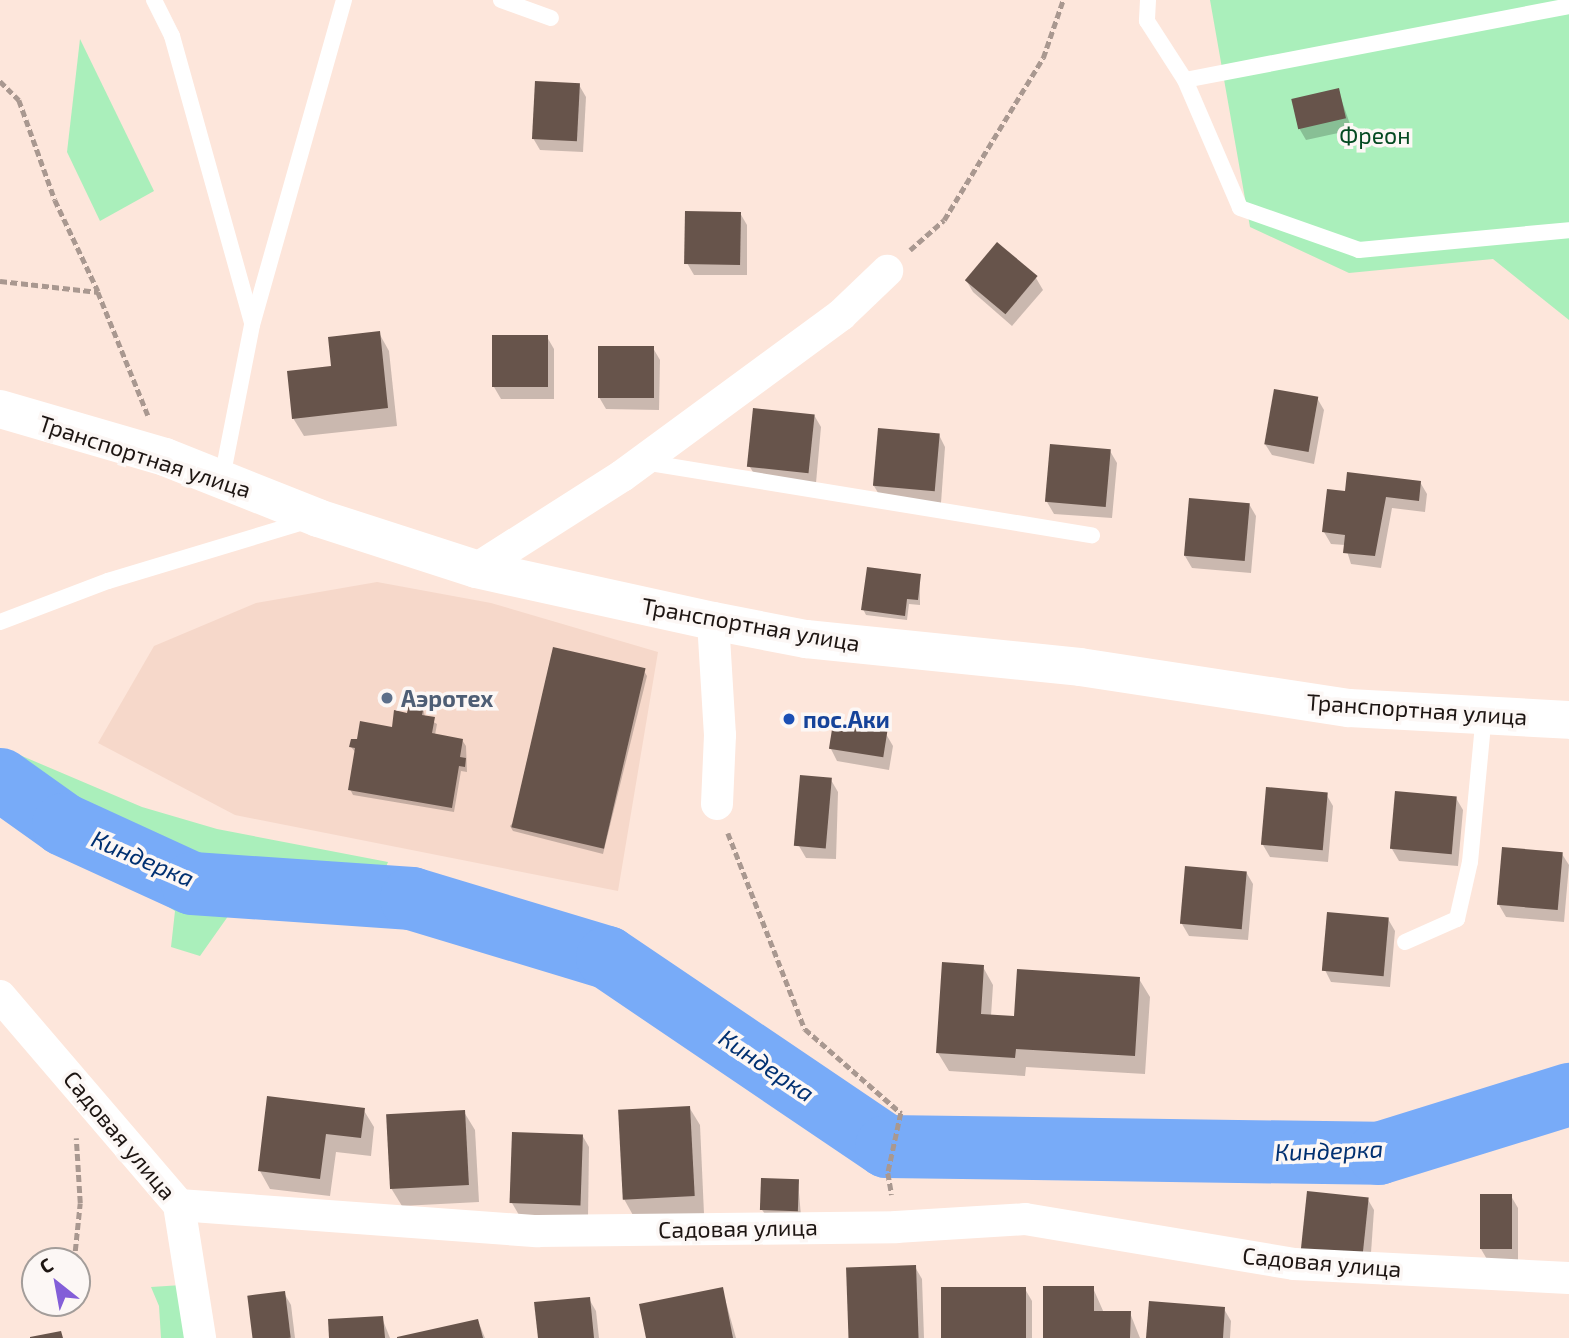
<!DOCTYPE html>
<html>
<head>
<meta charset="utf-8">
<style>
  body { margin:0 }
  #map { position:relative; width:1569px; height:1338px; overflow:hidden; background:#fde6db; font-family:"Exo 2",sans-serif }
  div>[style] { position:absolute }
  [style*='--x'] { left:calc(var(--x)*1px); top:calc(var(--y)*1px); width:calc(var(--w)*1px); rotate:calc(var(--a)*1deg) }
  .built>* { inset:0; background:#f6d8ca }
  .green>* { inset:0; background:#aaefbb }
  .shadow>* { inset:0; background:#0003 }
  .river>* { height:63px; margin:-31.5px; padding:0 31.5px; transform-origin:31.5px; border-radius:31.5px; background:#78abf8 }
  .building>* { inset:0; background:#67544b; transform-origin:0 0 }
  .path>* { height:4.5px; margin-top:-2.25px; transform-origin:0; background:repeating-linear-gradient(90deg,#a99890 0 7px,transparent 0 10.5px) }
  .lane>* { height:16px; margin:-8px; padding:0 8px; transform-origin:8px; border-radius:8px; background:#fff }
  .street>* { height:32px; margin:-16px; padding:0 16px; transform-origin:16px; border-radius:16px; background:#fff }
  .secondary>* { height:38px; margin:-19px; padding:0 19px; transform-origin:19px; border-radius:19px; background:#fff }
  .dots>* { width:19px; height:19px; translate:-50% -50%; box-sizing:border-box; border:4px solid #fcf7f5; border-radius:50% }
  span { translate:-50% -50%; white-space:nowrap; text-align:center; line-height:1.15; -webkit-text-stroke:7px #fcf7f5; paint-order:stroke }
  .park-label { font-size:23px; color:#044a22 }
  .street-label { font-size:23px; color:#1d1512 }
  .service-label { font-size:23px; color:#4e5e75; font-weight:700 }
  .left { translate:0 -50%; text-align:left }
  .transit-label { font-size:23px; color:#164399; font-weight:700 }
  .water-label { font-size:24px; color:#003071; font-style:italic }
  .north { position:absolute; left:21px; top:1247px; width:70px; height:70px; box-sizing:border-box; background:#fcf7f5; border:2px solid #a39d9a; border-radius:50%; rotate:329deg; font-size:19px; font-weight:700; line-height:28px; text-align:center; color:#1d1512 }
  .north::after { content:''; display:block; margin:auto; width:24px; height:32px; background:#835ed8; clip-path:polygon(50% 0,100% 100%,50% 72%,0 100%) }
</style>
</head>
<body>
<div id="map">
  <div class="built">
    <div style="clip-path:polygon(377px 582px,491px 603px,658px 652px,618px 891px,235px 815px,98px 743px,154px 646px,256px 603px)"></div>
  </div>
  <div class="green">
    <div style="clip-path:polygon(1210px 0,1569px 0,1569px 320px,1493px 259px,1349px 273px,1250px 227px)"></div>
    <div style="clip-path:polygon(80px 39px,154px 191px,100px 221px,67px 152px)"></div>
    <div style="clip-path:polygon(15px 753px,142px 807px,217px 829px,388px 862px,374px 896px,310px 923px,231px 912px,200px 956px,171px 947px,175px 911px,133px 884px,10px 821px,0 800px,0 760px)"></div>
    <div style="clip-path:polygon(182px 1285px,191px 1338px,161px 1338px,159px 1306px,151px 1287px)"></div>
  </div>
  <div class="shadow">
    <div style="clip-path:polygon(579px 85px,586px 97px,583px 152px,540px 150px,533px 138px)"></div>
    <div style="clip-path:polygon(1338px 90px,1352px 130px,1306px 140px,1299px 128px)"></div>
    <div style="clip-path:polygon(740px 213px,747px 225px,747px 275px,694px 275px,687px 263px)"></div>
    <div style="clip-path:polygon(1036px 278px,1043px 290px,1012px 326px,973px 292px,966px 280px)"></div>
    <div style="clip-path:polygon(379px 333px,389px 351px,397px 426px,304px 436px,293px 418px,333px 367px)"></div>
    <div style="clip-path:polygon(547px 337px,554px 349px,554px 399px,501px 399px,494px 387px)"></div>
    <div style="clip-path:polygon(653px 348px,660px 360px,659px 410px,606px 409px,599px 397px)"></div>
    <div style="clip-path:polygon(1317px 398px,1324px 410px,1314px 464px,1272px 455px,1265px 444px)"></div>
    <div style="clip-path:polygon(814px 415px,821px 427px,816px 483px,757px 479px,750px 467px)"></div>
    <div style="clip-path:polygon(939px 435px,945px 447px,941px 503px,881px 498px,874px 486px)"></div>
    <div style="clip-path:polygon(1110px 451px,1117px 463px,1112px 518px,1054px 514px,1047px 502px)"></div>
    <div style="clip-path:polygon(1420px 482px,1427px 494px,1425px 512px,1392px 508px,1381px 568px,1351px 564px,1345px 545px,1331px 544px,1324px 532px,1347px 493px)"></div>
    <div style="clip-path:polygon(1249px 504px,1256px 516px,1251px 573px,1192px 568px,1185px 556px)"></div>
    <div style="clip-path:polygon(920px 576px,920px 605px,909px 604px,907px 620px,866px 615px,863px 609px)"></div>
    <div style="clip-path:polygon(644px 671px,647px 676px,603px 854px,513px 831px,510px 826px)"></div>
    <div style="clip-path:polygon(423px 707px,425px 717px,437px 724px,435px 735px,462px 740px,466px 746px,467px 772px,461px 771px,454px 812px,353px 795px,350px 789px,356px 753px,351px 747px,393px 729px)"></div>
    <div style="clip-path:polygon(886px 734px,893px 746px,889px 770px,837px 761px,831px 749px)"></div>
    <div style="clip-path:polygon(831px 780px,838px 792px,836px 859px,806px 858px,799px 846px)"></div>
    <div style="clip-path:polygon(1326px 794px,1333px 806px,1328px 862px,1270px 857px,1263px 845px)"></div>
    <div style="clip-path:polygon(1456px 798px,1463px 810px,1458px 866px,1399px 861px,1392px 849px)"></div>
    <div style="clip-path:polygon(1562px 854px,1569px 865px,1564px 922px,1506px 917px,1499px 905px)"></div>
    <div style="clip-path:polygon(1246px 872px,1253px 884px,1248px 940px,1189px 936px,1182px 924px)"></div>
    <div style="clip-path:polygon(1388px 919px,1395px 931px,1390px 987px,1331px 982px,1325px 970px)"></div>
    <div style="clip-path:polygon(983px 967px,993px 985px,991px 1016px,1016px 1018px,1139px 979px,1150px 997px,1145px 1074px,1026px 1067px,1025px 1076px,949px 1071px,938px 1053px)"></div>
    <div style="clip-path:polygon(689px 1107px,700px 1125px,704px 1214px,634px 1217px,624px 1199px)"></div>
    <div style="clip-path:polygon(363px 1109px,374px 1127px,371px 1156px,336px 1152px,330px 1196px,270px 1189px,260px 1171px)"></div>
    <div style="clip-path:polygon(464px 1112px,475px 1130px,479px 1202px,402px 1206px,391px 1188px)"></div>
    <div style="clip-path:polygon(582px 1135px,589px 1147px,588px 1217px,519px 1215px,512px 1203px)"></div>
    <div style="clip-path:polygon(798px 1181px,801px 1216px,766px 1215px,762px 1210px)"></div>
    <div style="clip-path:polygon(1511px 1196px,1518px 1208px,1518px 1261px,1488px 1261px,1481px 1249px)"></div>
    <div style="clip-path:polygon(1367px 1198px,1374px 1210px,1370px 1267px,1311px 1262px)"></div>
    <div style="clip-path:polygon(915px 1267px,922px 1279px,924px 1338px,850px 1338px)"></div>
    <div style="clip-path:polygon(722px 1288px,736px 1338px,647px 1338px)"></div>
    <div style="clip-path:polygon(1093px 1288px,1104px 1313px,1130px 1313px,1140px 1338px,1044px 1338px)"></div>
    <div style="clip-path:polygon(1025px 1289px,1032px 1301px,1032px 1338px,943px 1338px)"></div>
    <div style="clip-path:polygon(284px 1293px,291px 1305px,295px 1338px,254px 1338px)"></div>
    <div style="clip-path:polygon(589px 1299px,596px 1311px,599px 1338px,540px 1338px)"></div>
    <div style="clip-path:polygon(1224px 1309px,1231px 1321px,1230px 1338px,1148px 1338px)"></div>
    <div style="clip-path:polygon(382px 1318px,390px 1338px,331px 1338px)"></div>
    <div style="clip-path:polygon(478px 1321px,485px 1338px,403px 1338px)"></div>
  </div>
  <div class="river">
    <div style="--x:0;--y:779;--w:77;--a:35.5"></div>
    <div style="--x:63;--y:824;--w:142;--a:24.6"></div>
    <div style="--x:192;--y:883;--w:220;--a:3.9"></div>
    <div style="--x:411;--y:898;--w:205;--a:16.8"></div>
    <div style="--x:607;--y:957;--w:337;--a:34.1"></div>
    <div style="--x:886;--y:1146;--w:492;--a:0.8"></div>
    <div style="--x:1378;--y:1153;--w:200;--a:-17.2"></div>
  </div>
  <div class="building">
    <div style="left:535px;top:81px;width:45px;height:58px;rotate:3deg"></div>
    <div style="left:1339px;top:88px;width:31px;height:49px;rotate:77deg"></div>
    <div style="left:685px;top:211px;width:56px;height:53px;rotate:1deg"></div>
    <div style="left:997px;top:242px;width:53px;height:50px;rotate:40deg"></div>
    <div style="clip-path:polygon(380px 331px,388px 408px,292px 419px,287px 371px,331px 366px,328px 337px)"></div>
    <div style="left:492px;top:335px;width:56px;height:52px"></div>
    <div style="left:598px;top:346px;width:56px;height:52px"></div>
    <div style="left:1274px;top:389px;width:45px;height:56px;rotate:10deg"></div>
    <div style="left:753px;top:408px;width:62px;height:59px;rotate:6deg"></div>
    <div style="left:878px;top:428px;width:62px;height:58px;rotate:5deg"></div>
    <div style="left:1050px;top:444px;width:61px;height:58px;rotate:5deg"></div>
    <div style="clip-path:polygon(1347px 472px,1421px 481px,1419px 501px,1386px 497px,1375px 556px,1343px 553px,1345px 535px,1322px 532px,1327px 489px,1345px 491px)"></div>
    <div style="left:1189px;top:498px;width:61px;height:58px;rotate:5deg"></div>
    <div style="clip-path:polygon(867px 567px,921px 574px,918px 600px,907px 599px,905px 616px,861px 610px)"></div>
    <div style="left:553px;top:647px;width:95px;height:185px;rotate:13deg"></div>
    <div style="clip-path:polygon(409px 703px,424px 706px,422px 715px,435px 717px,432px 733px,463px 739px,460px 757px,466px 758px,465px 767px,459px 766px,452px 808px,348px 790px,355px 748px,349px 747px,351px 739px,357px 739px,360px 721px,392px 727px,394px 710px,407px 713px)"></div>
    <div style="left:833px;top:723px;width:55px;height:26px;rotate:9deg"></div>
    <div style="left:800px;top:775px;width:32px;height:71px;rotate:5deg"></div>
    <div style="left:1266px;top:787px;width:62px;height:58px;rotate:5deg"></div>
    <div style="left:1395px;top:791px;width:62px;height:58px;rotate:5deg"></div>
    <div style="left:1502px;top:847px;width:61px;height:58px;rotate:5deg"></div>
    <div style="left:1185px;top:866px;width:62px;height:58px;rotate:5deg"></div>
    <div style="left:1327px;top:912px;width:62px;height:59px;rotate:5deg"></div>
    <div style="clip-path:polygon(942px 962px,984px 965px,981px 1014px,1014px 1016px,1017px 969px,1140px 977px,1135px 1056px,1016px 1049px,1015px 1058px,936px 1053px)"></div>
    <div style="clip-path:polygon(267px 1096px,365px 1108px,361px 1138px,326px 1134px,320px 1179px,258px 1171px)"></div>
    <div style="left:690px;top:1106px;width:90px;height:72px;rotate:87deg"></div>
    <div style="left:465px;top:1110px;width:75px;height:79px;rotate:87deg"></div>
    <div style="left:512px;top:1132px;width:71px;height:71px;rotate:2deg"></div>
    <div style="left:761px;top:1178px;width:38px;height:32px;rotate:2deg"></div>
    <div style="left:1307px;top:1191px;width:62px;height:59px;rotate:6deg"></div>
    <div style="left:1480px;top:1194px;width:32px;height:55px"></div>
    <div style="left:916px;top:1265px;width:73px;height:70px;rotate:88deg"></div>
    <div style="clip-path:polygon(1043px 1286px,1094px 1286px,1094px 1311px,1131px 1311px,1130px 1338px,1043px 1338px)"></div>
    <div style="clip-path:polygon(723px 1287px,733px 1338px,646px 1338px,639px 1304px)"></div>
    <div style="left:941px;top:1287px;width:85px;height:51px"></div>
    <div style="left:285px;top:1291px;width:47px;height:38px;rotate:83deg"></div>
    <div style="clip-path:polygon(590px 1297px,594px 1338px,538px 1338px,534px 1302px)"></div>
    <div style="clip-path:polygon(1149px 1301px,1225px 1307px,1223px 1338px,1146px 1338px)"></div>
    <div style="clip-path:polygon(383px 1316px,385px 1338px,329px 1338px,328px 1319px)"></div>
    <div style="clip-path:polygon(478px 1319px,483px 1338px,397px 1338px,397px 1337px)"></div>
    <div style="clip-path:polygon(61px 1331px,63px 1338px,30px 1338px,30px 1337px)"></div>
  </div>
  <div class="path">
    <div style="--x:0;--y:81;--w:27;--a:45"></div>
    <div style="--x:19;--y:100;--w:106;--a:70.2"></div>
    <div style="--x:55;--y:200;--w:101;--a:64.7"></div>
    <div style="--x:910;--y:250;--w:45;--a:-41.4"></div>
    <div style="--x:944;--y:220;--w:190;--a:-58.6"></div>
    <div style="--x:1043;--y:58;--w:61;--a:-71"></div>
    <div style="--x:0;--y:281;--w:99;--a:6.4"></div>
    <div style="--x:98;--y:292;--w:133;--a:67.9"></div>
    <div style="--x:728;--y:833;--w:211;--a:68.6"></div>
    <div style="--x:805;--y:1029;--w:128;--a:41.2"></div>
    <div style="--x:901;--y:1113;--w:61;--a:102.2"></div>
    <div style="--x:888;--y:1173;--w:22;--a:80"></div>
    <div style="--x:74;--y:1261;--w:58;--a:-84.1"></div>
    <div style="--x:80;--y:1203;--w:65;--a:-93.5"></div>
    <div style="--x:77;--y:1303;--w:4;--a:90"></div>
  </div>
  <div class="lane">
    <div style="--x:154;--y:0;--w:40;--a:63.4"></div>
    <div style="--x:172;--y:36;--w:298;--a:74.4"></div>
    <div style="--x:501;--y:0;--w:53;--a:19.8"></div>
    <div style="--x:1148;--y:0;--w:21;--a:93"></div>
    <div style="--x:1147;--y:21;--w:70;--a:57.2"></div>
    <div style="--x:1185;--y:80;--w:391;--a:-10.9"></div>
    <div style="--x:1185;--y:80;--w:139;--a:66.7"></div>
    <div style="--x:1240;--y:208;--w:126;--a:19.4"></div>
    <div style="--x:1359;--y:250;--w:211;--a:-5.4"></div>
    <div style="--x:644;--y:462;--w:454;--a:9.3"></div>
    <div style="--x:222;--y:478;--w:156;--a:-78.9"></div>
    <div style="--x:252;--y:325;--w:338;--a:-74.2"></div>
    <div style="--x:0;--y:622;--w:116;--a:-20.8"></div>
    <div style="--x:108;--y:581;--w:208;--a:-16.8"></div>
    <div style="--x:1405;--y:942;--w:57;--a:-23.9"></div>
    <div style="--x:1457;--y:919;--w:58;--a:-77.2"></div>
    <div style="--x:1470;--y:862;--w:148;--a:-84.6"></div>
  </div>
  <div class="street">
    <div style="--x:476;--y:569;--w:173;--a:-32.5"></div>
    <div style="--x:622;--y:476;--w:272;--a:-36.3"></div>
    <div style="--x:841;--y:315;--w:64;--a:-43.7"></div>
    <div style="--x:713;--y:621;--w:114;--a:86.5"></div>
    <div style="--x:720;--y:735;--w:69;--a:92.5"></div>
    <div style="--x:0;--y:996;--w:275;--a:49.4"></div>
    <div style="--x:179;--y:1205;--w:359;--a:4.2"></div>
    <div style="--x:537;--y:1231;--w:359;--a:-0.6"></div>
    <div style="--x:896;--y:1227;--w:129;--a:-3.5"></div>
    <div style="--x:1025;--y:1219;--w:273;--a:9.5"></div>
    <div style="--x:1294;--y:1264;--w:275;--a:2.9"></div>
    <div style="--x:179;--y:1205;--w:135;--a:81"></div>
  </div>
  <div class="secondary">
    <div style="--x:0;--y:409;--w:172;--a:16.2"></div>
    <div style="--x:165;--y:457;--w:165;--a:21.7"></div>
    <div style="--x:318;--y:518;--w:166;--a:17.9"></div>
    <div style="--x:476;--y:569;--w:243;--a:12.4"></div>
    <div style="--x:713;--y:621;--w:95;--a:11"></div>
    <div style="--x:806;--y:639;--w:275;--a:5.8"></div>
    <div style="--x:1080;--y:667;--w:272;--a:8.7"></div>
    <div style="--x:1349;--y:708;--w:220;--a:3.1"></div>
  </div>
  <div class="dots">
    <div style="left:387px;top:698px;background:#5c6f8a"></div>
    <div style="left:789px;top:719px;background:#1a4fb4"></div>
  </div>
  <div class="park-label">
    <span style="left:1375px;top:135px">Фреон</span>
  </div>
  <div class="street-label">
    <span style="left:145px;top:456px;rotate:18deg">Транспортная улица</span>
    <span style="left:751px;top:624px;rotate:10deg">Транспортная улица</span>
    <span style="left:1417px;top:709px;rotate:4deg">Транспортная улица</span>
    <span style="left:120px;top:1135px;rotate:50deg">Садовая улица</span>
    <span style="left:738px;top:1228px;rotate:-1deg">Садовая улица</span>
    <span style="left:1322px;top:1262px;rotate:5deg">Садовая улица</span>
  </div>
  <div class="service-label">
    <span class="left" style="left:401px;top:698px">Аэротех</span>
  </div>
  <div class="transit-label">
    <span class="left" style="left:803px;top:719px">пос.Аки</span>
  </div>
  <div class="water-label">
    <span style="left:143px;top:858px;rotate:23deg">Киндерка</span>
    <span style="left:767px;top:1065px;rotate:34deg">Киндерка</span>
    <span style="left:1329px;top:1150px;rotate:-2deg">Киндерка</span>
  </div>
  <div class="north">С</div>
</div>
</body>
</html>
